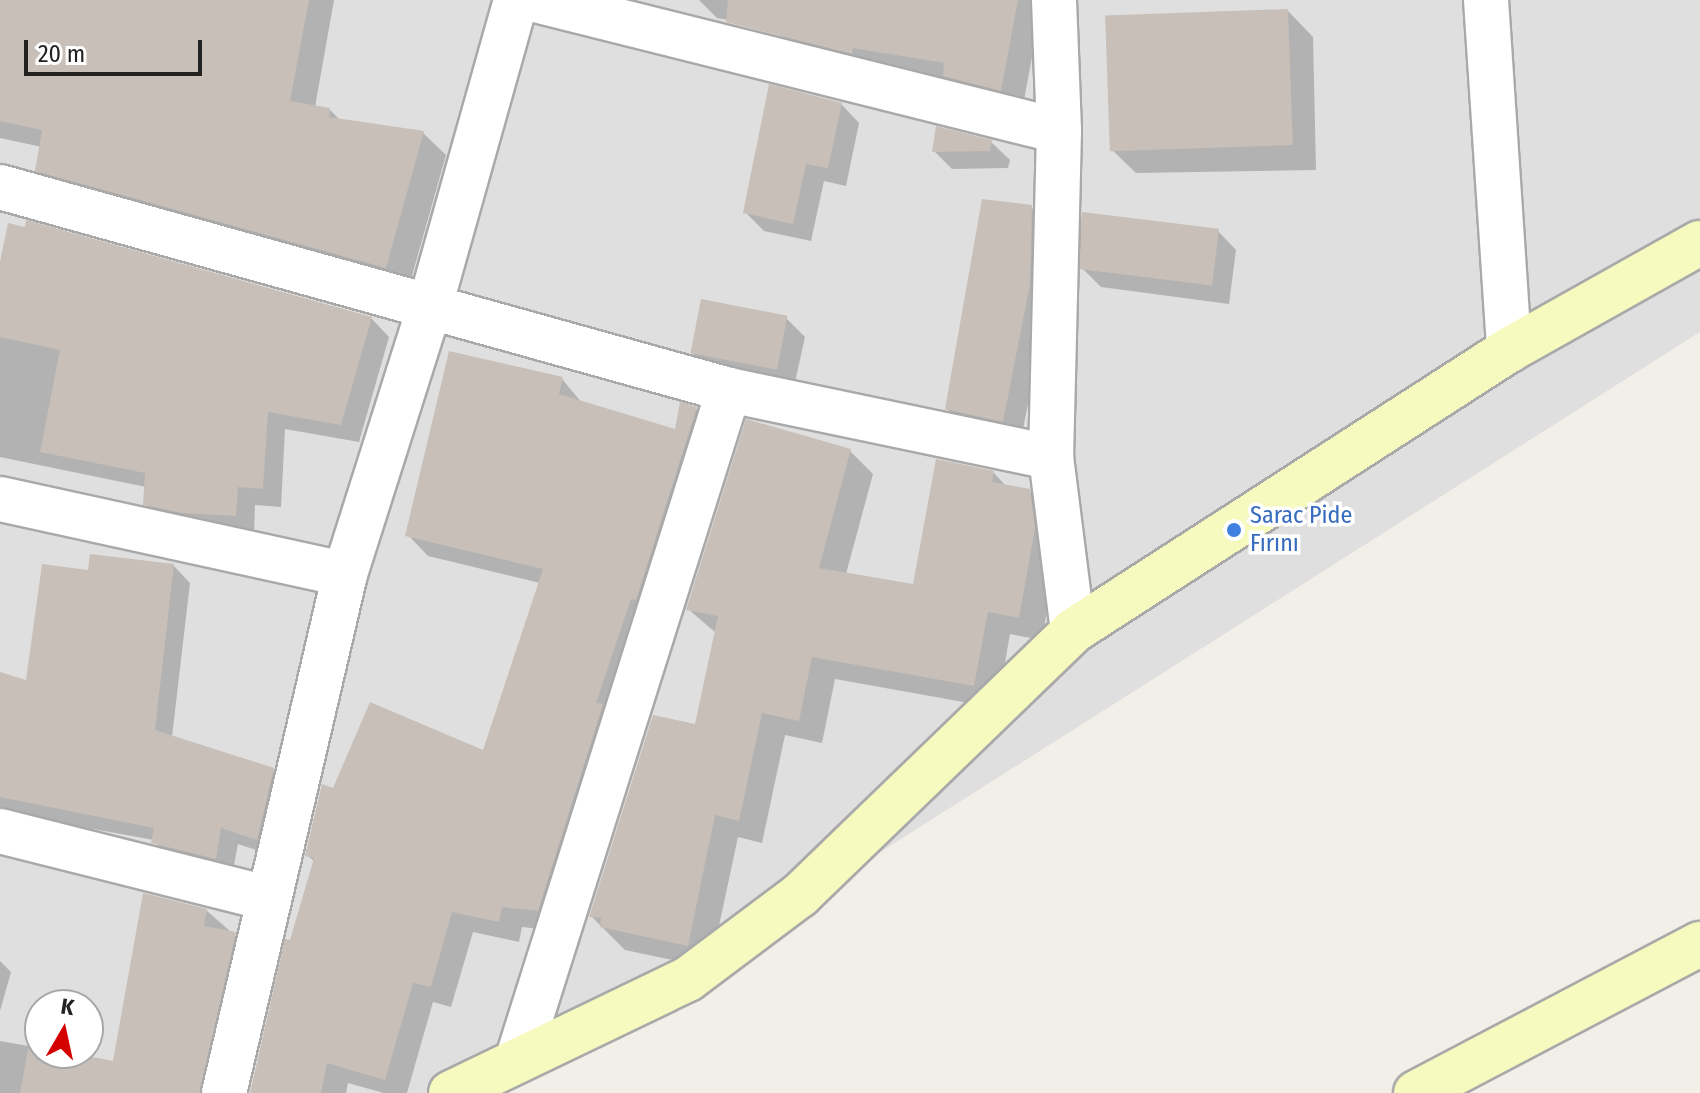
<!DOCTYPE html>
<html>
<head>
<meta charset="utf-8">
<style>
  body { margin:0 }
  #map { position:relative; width:1700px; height:1093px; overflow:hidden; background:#f2efe9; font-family:"Fira Sans Condensed",sans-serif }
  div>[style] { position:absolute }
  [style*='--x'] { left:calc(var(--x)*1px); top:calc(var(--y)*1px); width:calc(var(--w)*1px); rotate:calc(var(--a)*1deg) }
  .residential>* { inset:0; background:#e0dfdf }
  .shadow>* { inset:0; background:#0003 }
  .building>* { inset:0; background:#c7bfb8; transform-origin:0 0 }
  .roads { filter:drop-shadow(2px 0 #a9a9a9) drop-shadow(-2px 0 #a9a9a9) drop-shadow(0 2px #a9a9a9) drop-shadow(0 -2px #a9a9a9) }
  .street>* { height:44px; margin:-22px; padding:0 22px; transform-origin:22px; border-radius:22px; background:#fff }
  .secondary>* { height:44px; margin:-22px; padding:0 22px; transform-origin:22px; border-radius:22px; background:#f7fabf }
  .dots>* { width:22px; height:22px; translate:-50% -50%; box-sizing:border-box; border:4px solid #fff; border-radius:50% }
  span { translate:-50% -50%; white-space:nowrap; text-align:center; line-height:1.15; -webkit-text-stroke:7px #fff; paint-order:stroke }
  .shop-label { font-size:24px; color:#366cbe }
  .left { translate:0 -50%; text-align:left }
  .north { position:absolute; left:24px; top:989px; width:80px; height:80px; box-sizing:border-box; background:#fff; border:2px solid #a7a7a7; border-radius:50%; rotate:9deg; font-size:22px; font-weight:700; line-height:32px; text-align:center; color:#222 }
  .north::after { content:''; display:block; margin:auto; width:28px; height:36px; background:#d40000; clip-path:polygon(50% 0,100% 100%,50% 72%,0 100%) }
  .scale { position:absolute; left:24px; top:40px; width:178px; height:36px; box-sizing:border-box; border:4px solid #222; border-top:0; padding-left:10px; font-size:24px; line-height:28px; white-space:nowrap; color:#222; -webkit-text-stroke:6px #fff; paint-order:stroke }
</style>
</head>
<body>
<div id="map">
  <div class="residential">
    <div style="clip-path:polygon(evenodd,0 0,1700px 0,1700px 332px,501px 1093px,0 1093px,0 0,40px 1005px,88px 1005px,88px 1053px,40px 1053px,40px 1005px)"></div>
  </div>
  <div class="shadow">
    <div style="clip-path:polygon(0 0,334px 0,315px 107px,329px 109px,341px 121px,423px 133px,446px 155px,408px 290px,60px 193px,37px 170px,42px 147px,0 138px)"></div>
    <div style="clip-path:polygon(699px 0,1039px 0,1042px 3px,1022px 111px,966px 97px,950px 81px,802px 56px,781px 35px,783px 29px,717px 18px)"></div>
    <div style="clip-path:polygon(1288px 11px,1313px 37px,1316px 170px,1136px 173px,1110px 148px)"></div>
    <div style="clip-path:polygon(841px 104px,859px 123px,846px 186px,824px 181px,811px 241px,764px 231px,745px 212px)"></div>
    <div style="clip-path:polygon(991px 142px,1010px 160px,1008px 168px,952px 169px,934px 151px)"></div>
    <div style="clip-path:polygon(1031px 207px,1050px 226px,1048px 304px,1021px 439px,965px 427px,947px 409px)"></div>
    <div style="clip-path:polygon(1218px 231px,1236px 250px,1229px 304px,1101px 287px,1083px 269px)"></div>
    <div style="clip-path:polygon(0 272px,371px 318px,389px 337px,359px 442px,285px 429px,281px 507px,255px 505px,254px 534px,164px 522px,145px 504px,146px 487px,0 457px)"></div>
    <div style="clip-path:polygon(786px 318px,805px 337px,793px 391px,711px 371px,692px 353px)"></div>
    <div style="clip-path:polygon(562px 379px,582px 403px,676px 431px,696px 409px,717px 430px,559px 931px,522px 927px,519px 942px,473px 932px,451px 1007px,433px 1002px,407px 1093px,384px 1093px,348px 1083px,346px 1093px,252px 1093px,315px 862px,307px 855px,334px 790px,484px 753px,540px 583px,428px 556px,408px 535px)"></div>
    <div style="clip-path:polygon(850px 451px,873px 474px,846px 574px,915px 587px,993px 472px,1007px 487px,1029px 491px,1052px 514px,1057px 553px,1042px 640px,1010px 634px,997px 708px,835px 679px,822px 743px,785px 735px,762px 843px,738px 837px,710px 968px,625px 950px,591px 916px,696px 726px,716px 633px,688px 609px)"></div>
    <div style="clip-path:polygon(173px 565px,190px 583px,172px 737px,273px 770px,290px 787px,274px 856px,238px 844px,232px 875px,171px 860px,154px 840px,0 812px,0 674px,28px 683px,90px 572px)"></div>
    <div style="clip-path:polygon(206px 910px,256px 954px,223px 1093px,0 1093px,0 1041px,40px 1048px,40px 1053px,63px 1053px,115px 1063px)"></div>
    <div style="clip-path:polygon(0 961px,11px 972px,0 1011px)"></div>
  </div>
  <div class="building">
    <div style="clip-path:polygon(0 0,309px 0,290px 101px,330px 108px,329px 117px,424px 131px,386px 268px,35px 171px,42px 130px,0 121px)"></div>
    <div style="clip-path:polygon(728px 0,1018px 0,1001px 91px,943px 76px,944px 63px,853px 48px,852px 54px,726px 22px)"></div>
    <div style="left:1288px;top:9px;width:136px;height:183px;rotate:88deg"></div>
    <div style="clip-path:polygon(769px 84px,842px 103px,828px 168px,806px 164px,793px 224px,743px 213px)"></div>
    <div style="clip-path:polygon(936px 126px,992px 140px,990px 151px,932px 152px)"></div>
    <div style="clip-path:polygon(982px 199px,1032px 205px,1030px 284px,1003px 422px,945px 409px)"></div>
    <div style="left:1082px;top:212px;width:138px;height:57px;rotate:7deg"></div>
    <div style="clip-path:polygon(26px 220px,372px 317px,341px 425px,268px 412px,263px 489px,238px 487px,236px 516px,182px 513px,143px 505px,145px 473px,40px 452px,60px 350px,0 337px,0 262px,8px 223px,25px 227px)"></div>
    <div style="left:701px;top:299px;width:88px;height:55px;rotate:11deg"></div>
    <div style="clip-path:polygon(449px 351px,563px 377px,559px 394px,675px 429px,680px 402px,697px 407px,636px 600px,631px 599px,596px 703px,603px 704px,538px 911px,502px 907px,499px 922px,452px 912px,431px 987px,413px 983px,385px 1080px,327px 1063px,321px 1093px,250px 1093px,285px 939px,290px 940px,314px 858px,305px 856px,322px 784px,333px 788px,370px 702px,483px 750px,543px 569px,405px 536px)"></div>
    <div style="clip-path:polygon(746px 419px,851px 449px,819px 568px,913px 584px,936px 459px,994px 471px,992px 482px,1030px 489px,1035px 528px,1019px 618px,988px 612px,974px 686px,812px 657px,799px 721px,762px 713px,739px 821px,715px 815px,688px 946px,600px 927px,601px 918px,589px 917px,653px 715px,695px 724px,718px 616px,686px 610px)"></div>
    <div style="clip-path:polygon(90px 554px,174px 564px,155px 730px,274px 768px,257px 840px,221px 828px,216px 859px,151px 843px,154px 828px,0 797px,0 672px,26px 680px,42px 564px,88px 570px)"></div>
    <div style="clip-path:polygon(143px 893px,207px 909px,204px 926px,236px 932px,200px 1093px,20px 1093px,29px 1044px,40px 1046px,40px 1053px,73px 1053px,113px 1061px)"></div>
  </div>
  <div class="roads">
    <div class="street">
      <div style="--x:535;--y:0;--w:540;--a:14.04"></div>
      <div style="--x:1054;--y:0;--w:131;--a:87.8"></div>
      <div style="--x:1059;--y:131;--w:326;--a:91.4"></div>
      <div style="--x:1051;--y:457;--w:175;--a:82.8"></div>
      <div style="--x:1486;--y:0;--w:351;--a:86.2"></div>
      <div style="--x:0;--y:187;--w:757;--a:15.56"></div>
      <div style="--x:729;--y:390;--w:329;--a:11.8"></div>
      <div style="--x:0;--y:499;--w:353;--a:12.3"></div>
      <div style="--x:0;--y:831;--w:275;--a:14.1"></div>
      <div style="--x:517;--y:1061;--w:704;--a:-72.47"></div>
      <div style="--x:224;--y:1093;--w:533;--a:-76.88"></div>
      <div style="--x:345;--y:574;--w:281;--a:-72.4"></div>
      <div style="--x:430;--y:306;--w:318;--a:-74.3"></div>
    </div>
    <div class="secondary">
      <div style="--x:451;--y:1093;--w:263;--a:-25.7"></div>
      <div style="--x:688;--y:979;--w:140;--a:-36.9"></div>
      <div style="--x:800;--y:895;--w:380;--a:-44"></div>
      <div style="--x:1073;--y:631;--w:519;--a:-32.8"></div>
      <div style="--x:1509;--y:350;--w:219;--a:-29.3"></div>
      <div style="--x:1416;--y:1093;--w:321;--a:-27.7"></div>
    </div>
  </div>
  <div class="dots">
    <div style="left:1234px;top:530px;background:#3f7fe0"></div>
  </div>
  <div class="shop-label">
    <span class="left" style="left:1250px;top:530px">Sarac Pide<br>Fırını</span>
  </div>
  <div class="north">K</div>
  <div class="scale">20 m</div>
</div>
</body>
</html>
